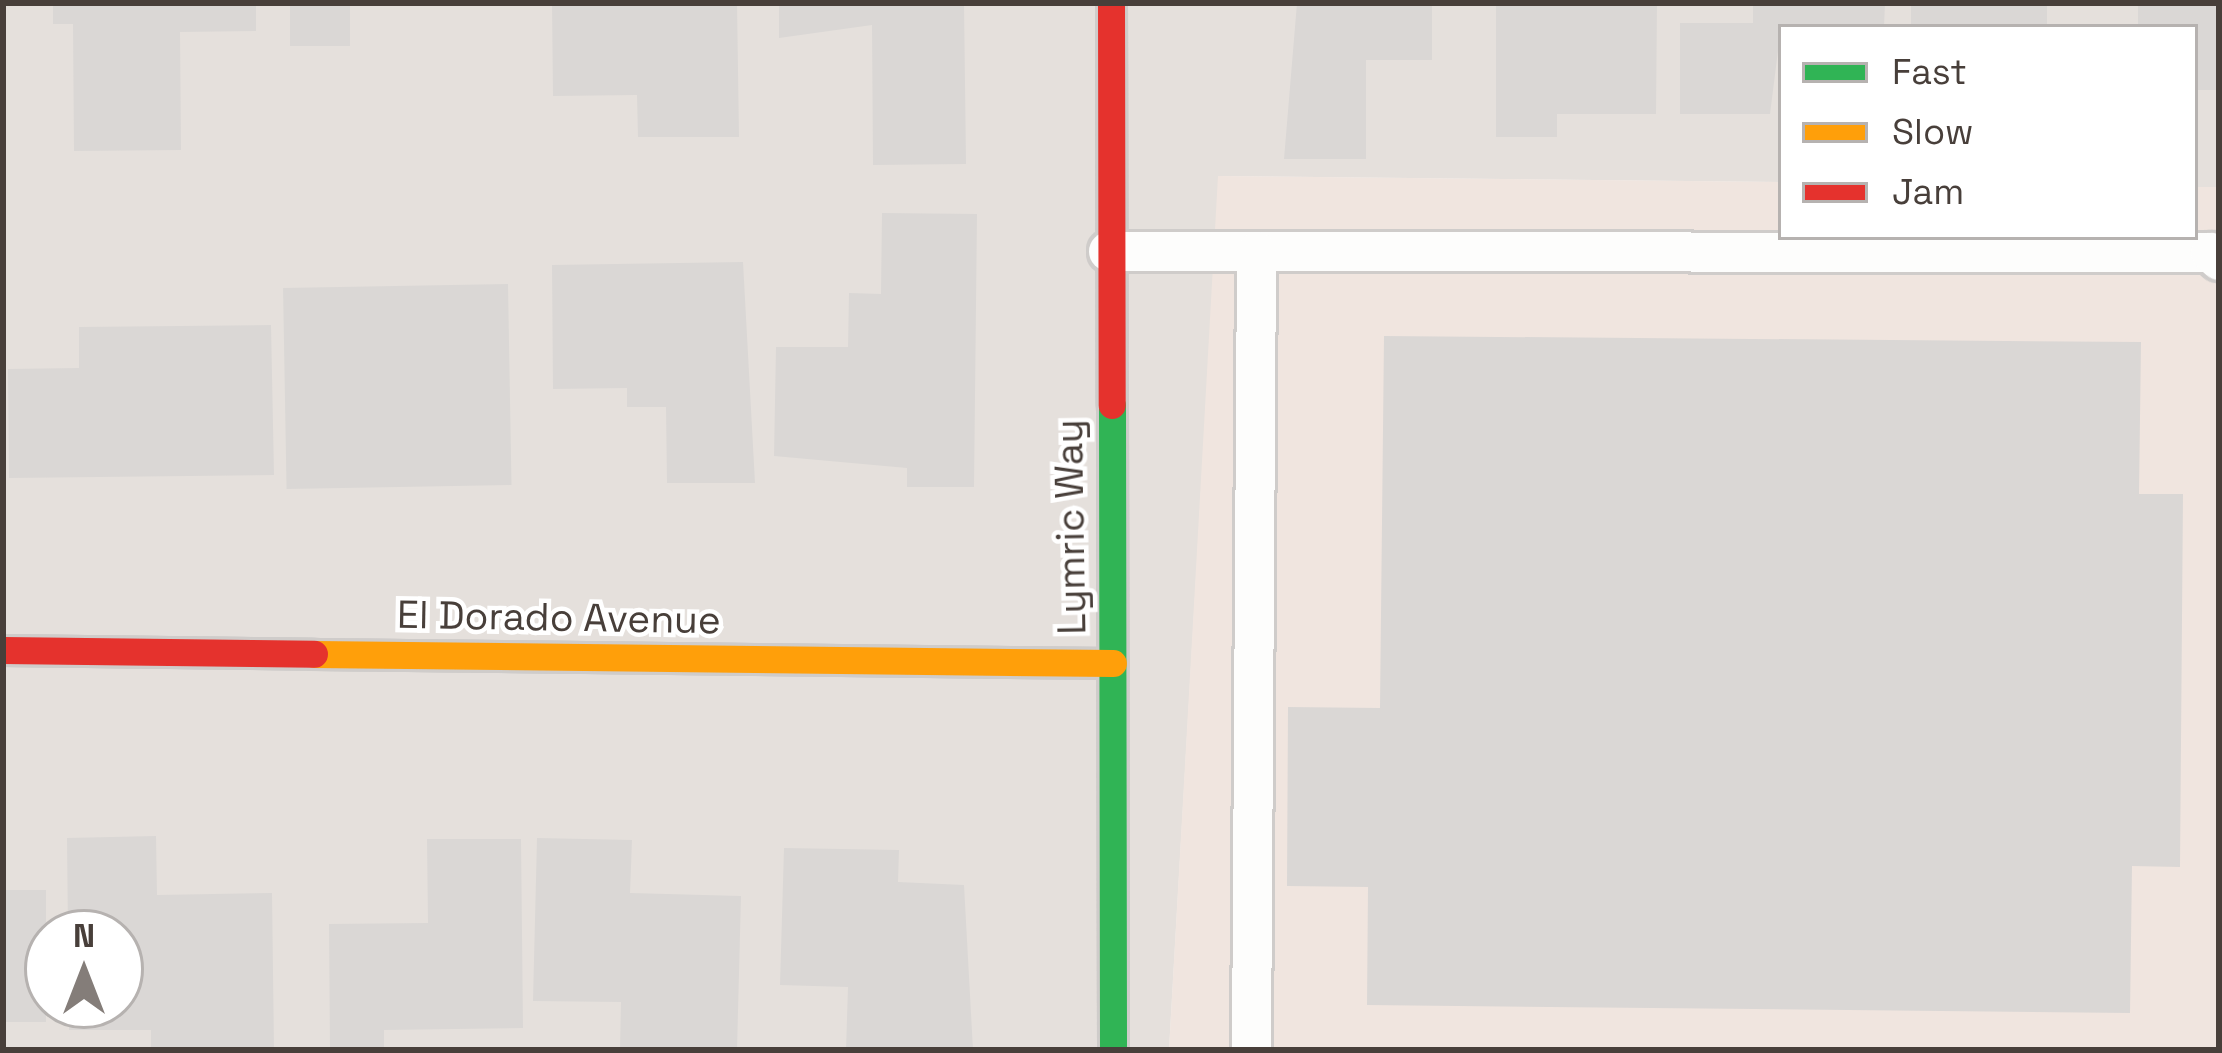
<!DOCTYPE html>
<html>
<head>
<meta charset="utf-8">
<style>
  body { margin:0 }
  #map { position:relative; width:2222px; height:1053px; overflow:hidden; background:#f2f0ee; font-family:"Space Grotesk",sans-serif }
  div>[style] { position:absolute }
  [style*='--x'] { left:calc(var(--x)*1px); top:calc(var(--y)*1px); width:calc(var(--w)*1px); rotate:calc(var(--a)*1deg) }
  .residential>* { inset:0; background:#e5e0dc }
  .commercial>* { inset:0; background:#f0e5df }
  .building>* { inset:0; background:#dad7d5; transform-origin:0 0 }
  .roads { filter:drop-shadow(3px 0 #cfccca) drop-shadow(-3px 0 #cfccca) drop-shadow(0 3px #cfccca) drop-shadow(0 -3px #cfccca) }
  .lane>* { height:39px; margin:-19.5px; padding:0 19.5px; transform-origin:19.5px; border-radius:19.5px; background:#fdfdfc }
  .fast>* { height:27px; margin:-13.5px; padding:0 13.5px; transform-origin:13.5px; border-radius:13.5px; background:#30b455 }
  .slow>* { height:27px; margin:-13.5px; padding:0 13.5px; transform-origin:13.5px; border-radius:13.5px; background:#ff9f0a }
  .jam>* { height:27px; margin:-13.5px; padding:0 13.5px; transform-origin:13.5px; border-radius:13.5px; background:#e5322d }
  span { translate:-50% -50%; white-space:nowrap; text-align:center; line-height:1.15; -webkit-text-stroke:9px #fff; paint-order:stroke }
  .street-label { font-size:39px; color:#483f3a }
  .frame { position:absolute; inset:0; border:6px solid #483f3a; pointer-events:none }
  .legend { position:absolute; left:1778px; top:24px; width:420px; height:216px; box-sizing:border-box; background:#fff; border:3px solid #b6b2b0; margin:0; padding:15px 21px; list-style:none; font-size:36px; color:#483f3a }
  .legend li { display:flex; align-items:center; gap:24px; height:60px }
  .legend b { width:60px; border:3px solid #b6b2b0 }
  .north { position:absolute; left:24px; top:909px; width:120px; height:120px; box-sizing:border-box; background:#fff; border:3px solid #b6b2b0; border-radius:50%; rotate:0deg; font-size:33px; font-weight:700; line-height:48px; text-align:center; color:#483f3a }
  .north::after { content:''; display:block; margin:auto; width:42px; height:54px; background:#847d79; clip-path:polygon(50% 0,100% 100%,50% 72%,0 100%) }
</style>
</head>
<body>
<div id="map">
  <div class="residential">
    <div style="clip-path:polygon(evenodd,3px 3px,2219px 3px,2219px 187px,2195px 187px,2195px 27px,1781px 27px,1781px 182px,1219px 176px,1169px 1050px,3px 1050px,3px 3px,48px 933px,120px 933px,120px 1005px,48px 1005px,48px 933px)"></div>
  </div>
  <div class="commercial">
    <div style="clip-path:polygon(1218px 176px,1781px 182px,1781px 237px,2195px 237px,2195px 187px,2219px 187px,2219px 1050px,1169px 1050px)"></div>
  </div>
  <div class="building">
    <div style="clip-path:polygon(53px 3px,256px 3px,256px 31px,180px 32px,181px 150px,74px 151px,73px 24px,53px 24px)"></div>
    <div style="left:290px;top:3px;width:60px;height:43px"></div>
    <div style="clip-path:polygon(552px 3px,737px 3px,739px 137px,638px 137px,637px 95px,553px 96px)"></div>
    <div style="clip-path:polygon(779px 3px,964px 3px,966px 164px,873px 165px,872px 25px,779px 38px)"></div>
    <div style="clip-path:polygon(1297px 3px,1432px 3px,1432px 60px,1366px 60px,1366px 159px,1284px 159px)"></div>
    <div style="clip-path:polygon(1496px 3px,1657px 3px,1656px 114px,1557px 114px,1557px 137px,1496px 137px)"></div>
    <div style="clip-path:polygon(1753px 3px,1885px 3px,1884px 27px,1781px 27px,1770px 114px,1680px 114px,1680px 23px,1753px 23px)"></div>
    <div style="left:1911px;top:3px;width:136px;height:24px"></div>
    <div style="clip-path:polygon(2138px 3px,2219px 3px,2219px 90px,2195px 90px,2195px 27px,2138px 27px)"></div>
    <div style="clip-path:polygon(882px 213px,977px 214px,974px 487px,907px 487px,907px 468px,774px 456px,776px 347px,848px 347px,849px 293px,881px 294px)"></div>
    <div style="clip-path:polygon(743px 262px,755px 483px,667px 483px,666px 407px,627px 407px,627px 388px,553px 389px,552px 265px)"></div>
    <div style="left:508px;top:284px;width:201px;height:225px;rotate:89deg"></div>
    <div style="clip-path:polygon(271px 325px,274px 475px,9px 478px,8px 369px,79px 368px,79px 327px)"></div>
    <div style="clip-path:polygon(1384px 336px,2141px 342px,2139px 494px,2183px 494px,2180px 867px,2132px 866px,2130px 1013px,1367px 1005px,1368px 887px,1287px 886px,1288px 707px,1380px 708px)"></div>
    <div style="clip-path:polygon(156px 836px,157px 895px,272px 893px,274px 1050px,151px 1050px,151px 1030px,69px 1030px,69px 1005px,120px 1005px,120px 933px,68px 933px,67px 838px)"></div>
    <div style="clip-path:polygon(537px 838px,632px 840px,630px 893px,741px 896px,737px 1050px,620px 1050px,621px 1002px,533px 1001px)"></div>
    <div style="clip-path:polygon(427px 839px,521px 839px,523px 1028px,384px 1030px,384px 1050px,330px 1050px,329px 924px,428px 923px)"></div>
    <div style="clip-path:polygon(784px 848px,899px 850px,898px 882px,964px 885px,973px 1050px,846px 1050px,848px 987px,780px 985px)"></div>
    <div style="left:3px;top:890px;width:43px;height:132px"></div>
  </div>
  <div class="roads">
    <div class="lane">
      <div style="--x:1108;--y:251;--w:1102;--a:0.05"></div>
      <div style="--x:2210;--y:252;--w:12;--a:42"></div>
      <div style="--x:1251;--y:1050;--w:799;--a:-89.64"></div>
    </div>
    <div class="fast">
      <div style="--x:1112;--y:405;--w:645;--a:89.91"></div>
    </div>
    <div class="slow">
      <div style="--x:314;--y:654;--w:799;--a:0.65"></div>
    </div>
    <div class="jam">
      <div style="--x:1111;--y:3;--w:402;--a:89.9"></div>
      <div style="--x:3;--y:650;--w:311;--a:0.7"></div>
    </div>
  </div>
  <div class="street-label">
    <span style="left:1071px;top:527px;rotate:-91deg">Lymric Way</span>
    <span style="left:559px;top:618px;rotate:1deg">El Dorado Avenue</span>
  </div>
  <div class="frame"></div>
  <ul class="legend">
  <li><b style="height:15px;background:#30b455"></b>Fast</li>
  <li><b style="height:15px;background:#ff9f0a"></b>Slow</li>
  <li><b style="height:15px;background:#e5322d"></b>Jam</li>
  </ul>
  <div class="north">N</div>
</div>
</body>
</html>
